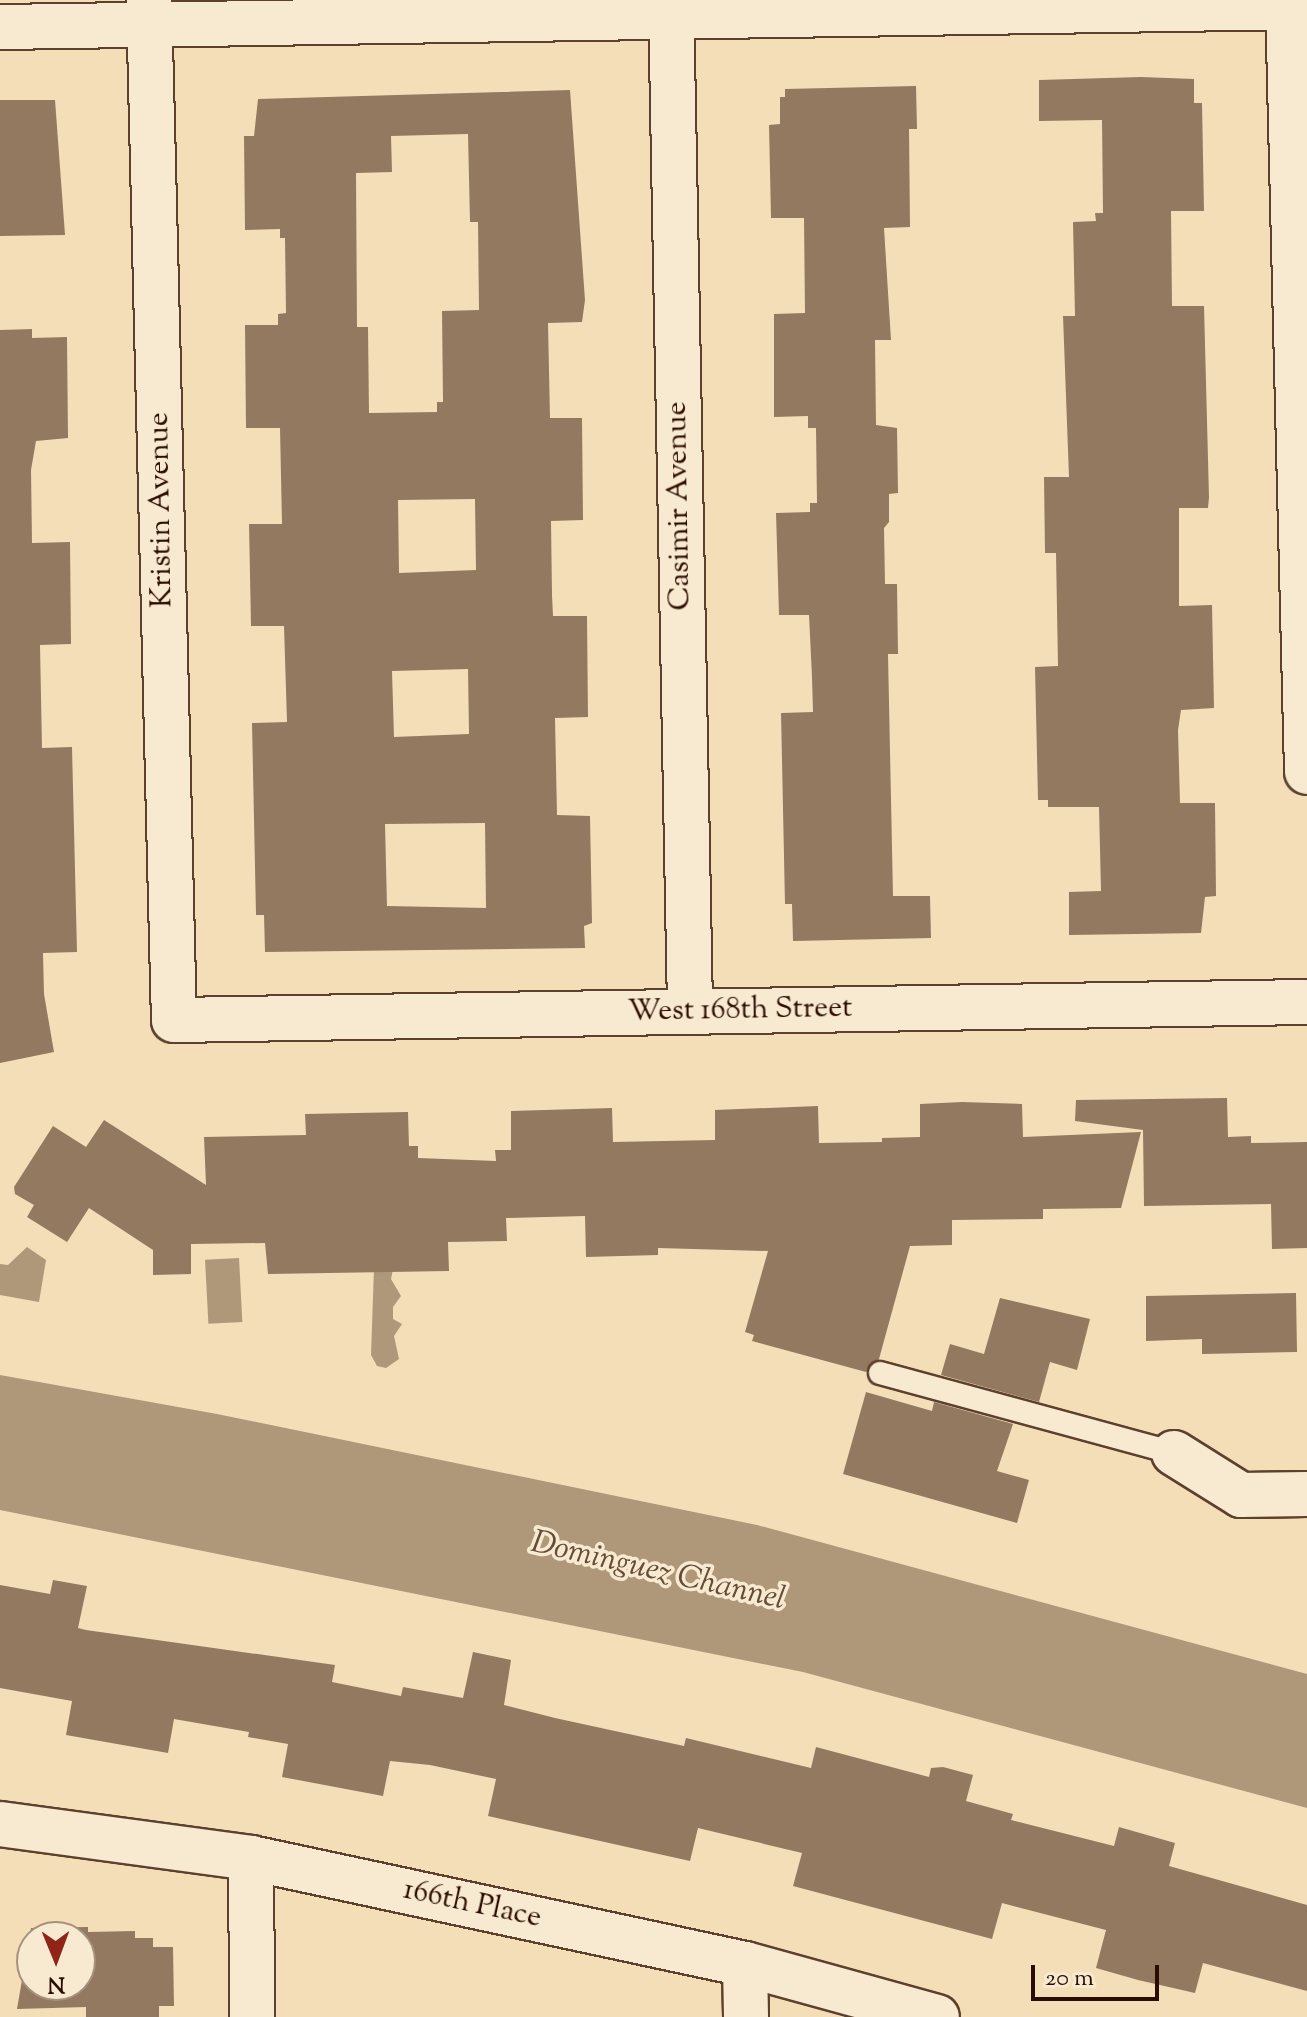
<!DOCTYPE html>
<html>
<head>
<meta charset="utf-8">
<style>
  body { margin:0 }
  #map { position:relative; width:1307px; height:2017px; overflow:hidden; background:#f3deb8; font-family:"Sorts Mill Goudy",serif }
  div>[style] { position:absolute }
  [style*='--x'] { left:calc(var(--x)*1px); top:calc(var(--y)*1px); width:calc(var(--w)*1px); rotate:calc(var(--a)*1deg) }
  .water>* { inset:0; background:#af9779; transform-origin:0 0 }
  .building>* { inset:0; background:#937960 }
  .roads { filter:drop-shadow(2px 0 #5d402e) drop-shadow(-2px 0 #5d402e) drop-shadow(0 2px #5d402e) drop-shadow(0 -2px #5d402e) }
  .lane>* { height:22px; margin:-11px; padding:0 11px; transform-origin:11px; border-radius:11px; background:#f7ead1 }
  .street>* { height:44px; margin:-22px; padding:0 22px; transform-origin:22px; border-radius:22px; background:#f7ead1 }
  span { translate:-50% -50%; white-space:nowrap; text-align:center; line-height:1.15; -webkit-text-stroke:7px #f7ead1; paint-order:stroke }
  .street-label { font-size:30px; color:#2b0c00 }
  .water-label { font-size:32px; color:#664b36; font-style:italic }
  .north { position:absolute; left:16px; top:1921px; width:80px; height:80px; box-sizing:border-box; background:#f7ead1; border:2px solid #a5917d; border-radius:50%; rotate:179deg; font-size:22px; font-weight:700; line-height:32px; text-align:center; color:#2b0c00 }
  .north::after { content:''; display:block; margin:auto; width:28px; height:36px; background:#8f2418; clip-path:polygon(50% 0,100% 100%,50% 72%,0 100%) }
  .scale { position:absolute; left:1031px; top:1965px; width:128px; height:36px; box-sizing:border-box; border:4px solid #2b0c00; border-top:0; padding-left:10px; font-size:24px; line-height:28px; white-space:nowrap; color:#2b0c00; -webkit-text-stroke:6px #f7ead1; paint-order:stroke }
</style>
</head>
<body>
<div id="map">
  <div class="water">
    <div style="clip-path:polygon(27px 1247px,46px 1260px,39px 1302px,0 1295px,0 1264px,8px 1265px)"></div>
    <div style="left:239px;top:1258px;width:64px;height:34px;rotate:87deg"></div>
    <div style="clip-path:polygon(374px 1268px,393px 1269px,391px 1279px,401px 1296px,393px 1307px,393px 1319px,402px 1324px,394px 1336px,399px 1359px,386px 1368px,377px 1366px,371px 1355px)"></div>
    <div style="clip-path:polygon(0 1375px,217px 1414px,757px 1525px,1307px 1674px,1307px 1808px,803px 1672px,0 1510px)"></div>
  </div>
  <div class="building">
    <div style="clip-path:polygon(1141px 77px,1194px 79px,1194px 103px,1202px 103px,1204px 211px,1171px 211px,1172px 306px,1204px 306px,1209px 497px,1208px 508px,1179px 508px,1179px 606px,1212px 605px,1214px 708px,1181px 710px,1178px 730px,1180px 803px,1215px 803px,1216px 896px,1205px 897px,1201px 933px,1069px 935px,1069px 892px,1101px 891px,1099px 807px,1048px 807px,1048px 800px,1038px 800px,1035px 667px,1058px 666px,1056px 553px,1045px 553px,1044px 477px,1069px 477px,1063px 316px,1075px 316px,1073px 222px,1096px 221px,1095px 213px,1103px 213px,1102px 120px,1039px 121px,1039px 80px)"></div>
    <div style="clip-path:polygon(916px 86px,917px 129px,909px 129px,910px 227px,884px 228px,891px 340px,875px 340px,876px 425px,897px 428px,898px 493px,889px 494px,889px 522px,884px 528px,885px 584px,897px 584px,898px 654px,888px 654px,893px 896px,930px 896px,931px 938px,793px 941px,792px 904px,785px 904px,781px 713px,813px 712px,812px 677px,809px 615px,779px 615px,776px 513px,810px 512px,810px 503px,817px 503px,816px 428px,808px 428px,808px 416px,774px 417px,774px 314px,805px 313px,804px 218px,771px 218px,769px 125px,780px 124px,780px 97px,785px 97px,785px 89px)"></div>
    <div style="clip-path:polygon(evenodd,570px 90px,585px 300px,582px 322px,548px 323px,550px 418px,582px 418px,583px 520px,551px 521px,552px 595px,553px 616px,587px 616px,588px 717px,555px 718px,557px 815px,590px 816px,592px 923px,584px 926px,585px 948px,265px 952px,264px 915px,256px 915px,252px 723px,287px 722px,284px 626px,251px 626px,249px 524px,282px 524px,280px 428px,246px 428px,245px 325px,278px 325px,278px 314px,286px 313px,285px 238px,280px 238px,280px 229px,245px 230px,244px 136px,254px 136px,258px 99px,570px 90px,468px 134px,470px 222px,478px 222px,479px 310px,442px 311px,443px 402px,437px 402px,437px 412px,369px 413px,368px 327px,357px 327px,356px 173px,392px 172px,391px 136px,468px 134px,570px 90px,475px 499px,476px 570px,399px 573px,398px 500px,475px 499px,570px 90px,468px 669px,469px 734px,394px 737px,392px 671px,468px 669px,570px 90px,485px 823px,486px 908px,387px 906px,385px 824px,485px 823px)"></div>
    <div style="clip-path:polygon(0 100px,55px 100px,65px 235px,0 236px)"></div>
    <div style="clip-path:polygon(32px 329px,32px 338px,67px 337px,68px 438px,36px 441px,31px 470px,32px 543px,70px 542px,71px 644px,40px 645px,42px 748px,72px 747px,77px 952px,43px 953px,44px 994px,54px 1052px,0 1063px,0 330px)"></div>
    <div style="clip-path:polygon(1227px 1098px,1228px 1137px,1251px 1136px,1251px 1143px,1307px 1142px,1307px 1248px,1272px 1249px,1271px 1204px,1144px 1206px,1143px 1130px,1075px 1121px,1076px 1100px)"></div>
    <div style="clip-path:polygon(962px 1102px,1022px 1104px,1023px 1137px,1141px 1132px,1121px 1208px,1043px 1209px,1043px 1219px,952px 1220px,952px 1245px,910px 1246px,879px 1359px,866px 1372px,752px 1341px,754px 1335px,745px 1332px,768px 1251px,658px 1248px,658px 1255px,586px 1257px,585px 1216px,506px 1218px,507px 1241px,448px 1242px,449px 1271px,268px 1274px,265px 1243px,191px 1244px,191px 1274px,153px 1275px,153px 1250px,89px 1208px,67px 1242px,27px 1217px,34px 1205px,15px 1194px,14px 1187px,53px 1126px,86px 1147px,104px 1120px,206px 1185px,204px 1137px,306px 1135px,305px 1114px,408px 1112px,409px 1146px,418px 1146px,418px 1158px,496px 1161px,495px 1150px,511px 1150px,511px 1111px,612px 1108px,613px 1142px,715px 1140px,715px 1110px,818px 1106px,819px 1143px,882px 1142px,882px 1138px,920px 1137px,920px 1104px)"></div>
    <div style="clip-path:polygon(1296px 1293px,1297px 1352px,1202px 1354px,1202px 1339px,1146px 1341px,1146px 1296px)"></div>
    <div style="clip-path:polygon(1000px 1298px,1090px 1319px,1077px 1370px,1050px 1362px,1039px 1402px,941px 1375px,950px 1344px,984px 1354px)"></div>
    <div style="clip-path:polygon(866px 1392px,932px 1411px,934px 1402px,1013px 1424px,997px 1471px,1029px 1480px,1017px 1523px,843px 1474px)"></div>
    <div style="clip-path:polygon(53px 1580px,87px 1586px,78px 1628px,86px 1630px,335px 1665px,332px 1682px,401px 1696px,403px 1687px,463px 1698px,473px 1652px,511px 1660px,504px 1705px,555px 1718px,684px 1746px,686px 1738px,811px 1768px,816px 1747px,929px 1777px,931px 1768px,943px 1767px,973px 1775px,966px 1801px,1013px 1814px,1011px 1820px,1114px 1846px,1119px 1827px,1175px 1843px,1169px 1866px,1307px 1905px,1307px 1991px,1203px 1963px,1195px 1993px,1138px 1980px,1096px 1968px,1106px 1930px,1002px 1903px,992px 1939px,793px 1886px,802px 1853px,698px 1828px,690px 1861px,488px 1816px,496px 1779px,430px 1765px,390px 1761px,383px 1796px,282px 1777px,288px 1744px,248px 1737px,249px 1732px,174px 1719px,168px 1753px,66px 1735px,72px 1701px,0 1688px,0 1585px,50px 1594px)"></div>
    <div style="clip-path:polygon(evenodd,88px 1927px,88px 1932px,135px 1931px,135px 1938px,153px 1938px,153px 1947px,173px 1947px,174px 2006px,159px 2006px,159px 2017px,86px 2017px,86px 2007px,17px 2009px,31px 1928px,88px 1927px,32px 1937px,80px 1937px,80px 1985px,32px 1985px,32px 1937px)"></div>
  </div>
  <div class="roads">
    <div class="lane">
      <div style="--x:880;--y:1373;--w:305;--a:15.2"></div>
    </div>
    <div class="street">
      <div style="--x:149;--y:0;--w:1020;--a:88.6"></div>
      <div style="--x:174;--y:1020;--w:1133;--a:-0.91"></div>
      <div style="--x:671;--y:0;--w:1012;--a:88.92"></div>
      <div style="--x:1288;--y:0;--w:772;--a:88.59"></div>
      <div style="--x:0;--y:27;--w:1307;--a:-0.88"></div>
      <div style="--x:1174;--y:1453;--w:79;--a:32.1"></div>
      <div style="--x:1241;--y:1495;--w:66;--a:-0.9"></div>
      <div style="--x:0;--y:1824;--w:253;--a:7.7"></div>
      <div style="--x:251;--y:1858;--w:505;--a:12.11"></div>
      <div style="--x:745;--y:1964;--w:199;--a:15.4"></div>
      <div style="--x:251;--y:1858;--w:159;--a:89.6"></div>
      <div style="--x:745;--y:1964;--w:53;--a:88.9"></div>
    </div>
  </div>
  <div class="street-label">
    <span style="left:680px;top:506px;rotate:-91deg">Casimir Avenue</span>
    <span style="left:162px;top:510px;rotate:-91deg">Kristin Avenue</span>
    <span style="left:740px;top:1011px;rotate:-1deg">West 168th Street</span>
    <span style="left:472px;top:1905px;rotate:12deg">166th Place</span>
  </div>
  <div class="water-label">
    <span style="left:658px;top:1572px;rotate:13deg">Dominguez Channel</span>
  </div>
  <div class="north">N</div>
  <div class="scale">20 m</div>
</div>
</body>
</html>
